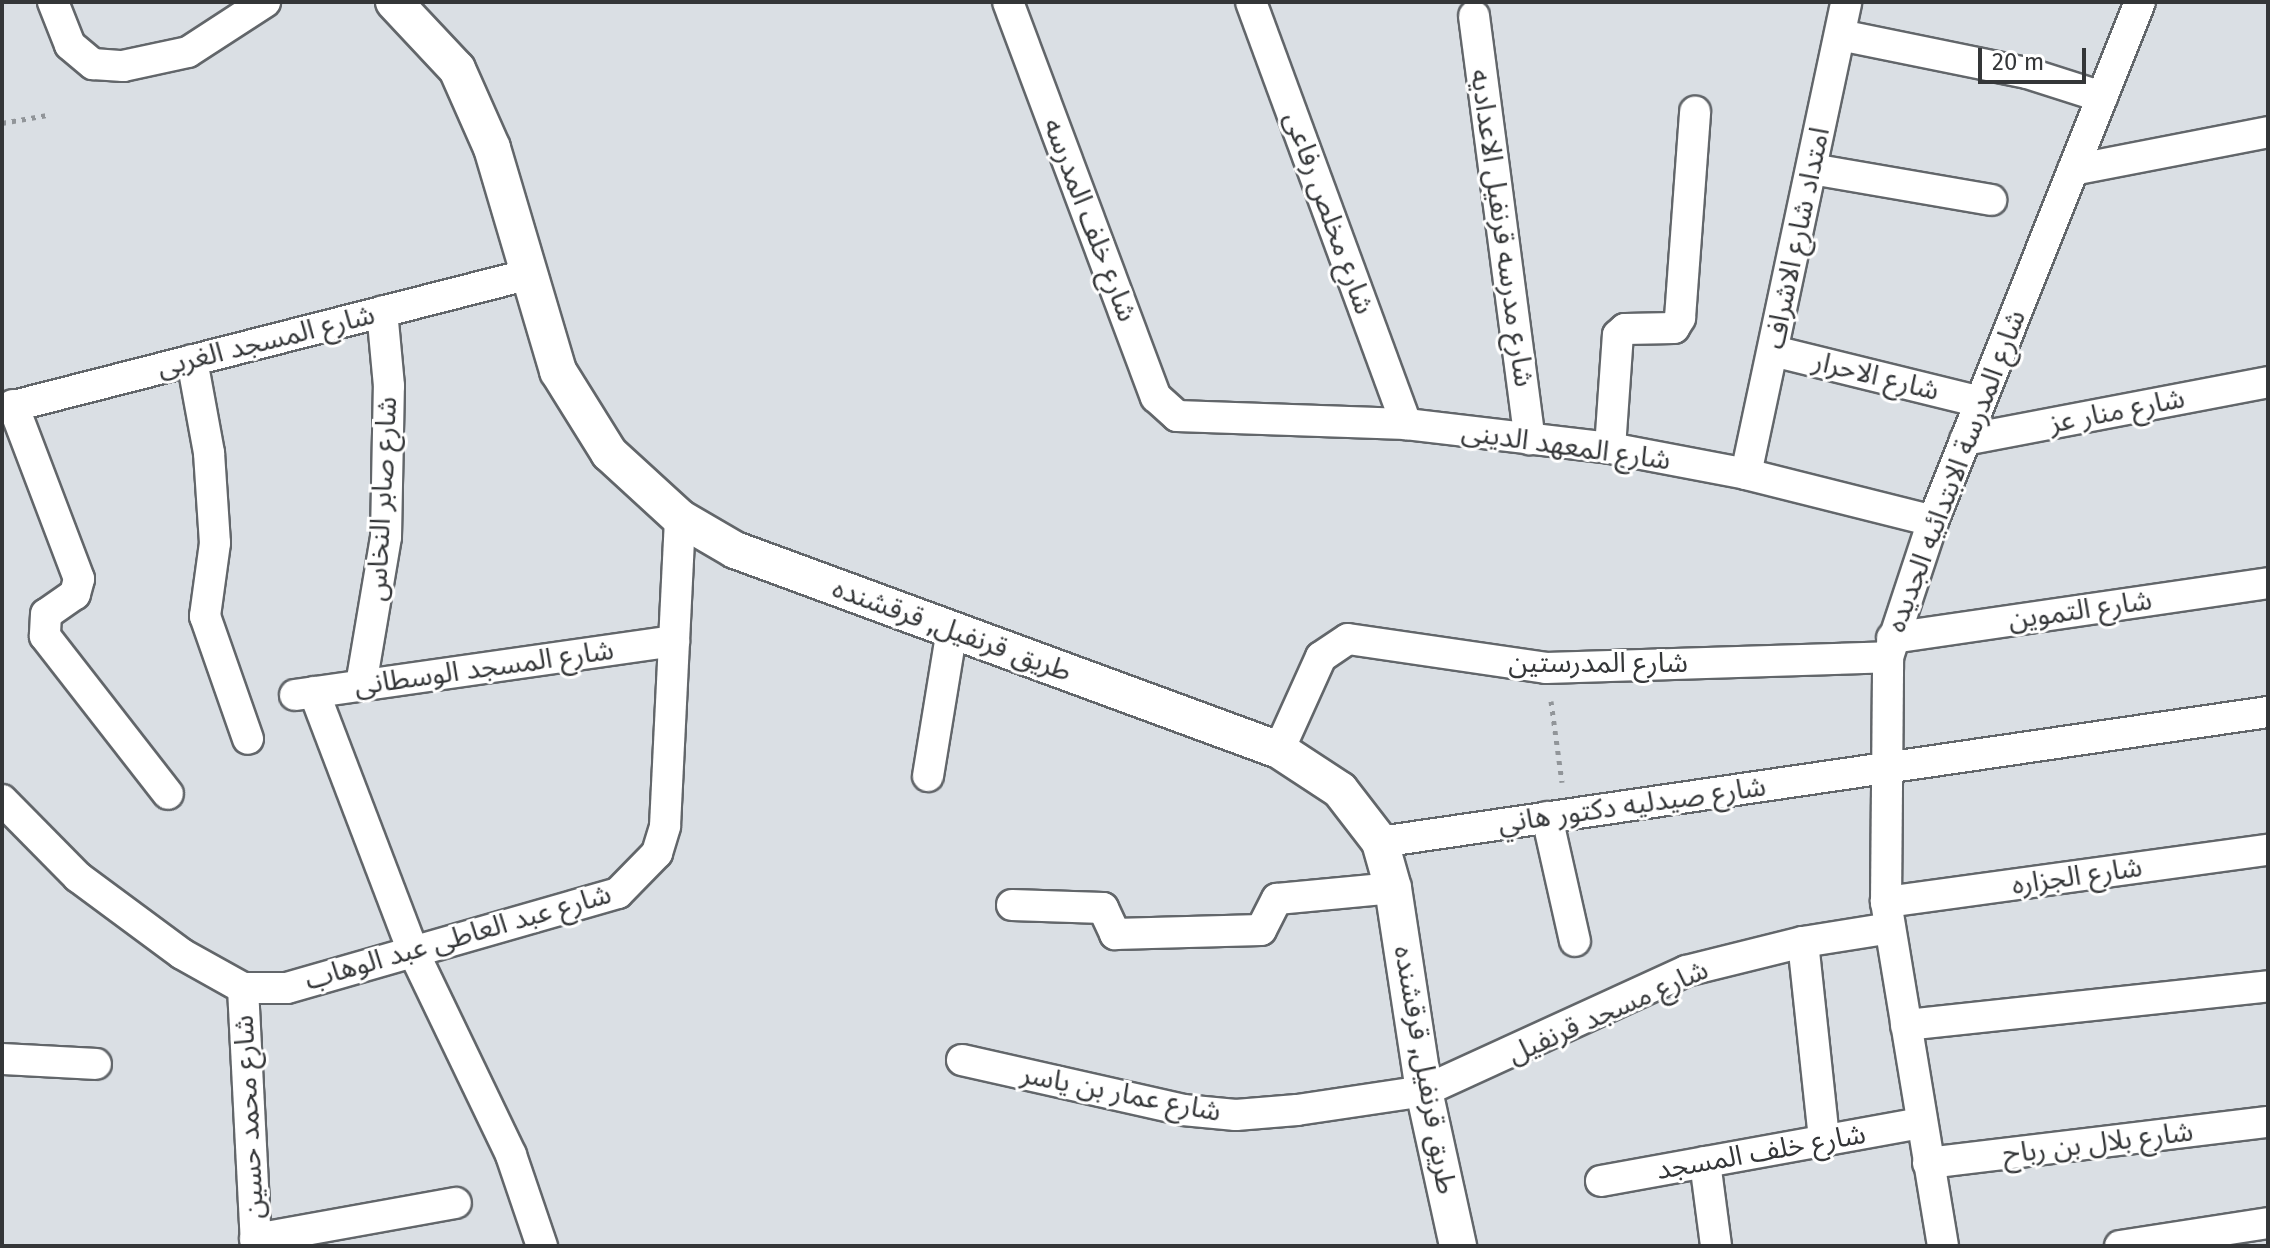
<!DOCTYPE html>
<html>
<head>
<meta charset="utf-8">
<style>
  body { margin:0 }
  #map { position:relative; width:2270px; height:1248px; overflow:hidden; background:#dadfe4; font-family:"Fira Sans","Noto Sans Arabic",sans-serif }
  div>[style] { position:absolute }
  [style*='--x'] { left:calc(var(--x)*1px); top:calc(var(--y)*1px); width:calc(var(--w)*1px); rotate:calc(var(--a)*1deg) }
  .path>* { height:5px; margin-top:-2.5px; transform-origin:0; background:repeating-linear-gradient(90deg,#919599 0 4px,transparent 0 10px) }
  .roads { filter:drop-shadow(2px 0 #62666a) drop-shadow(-2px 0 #62666a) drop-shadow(0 2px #62666a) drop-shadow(0 -2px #62666a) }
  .minor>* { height:30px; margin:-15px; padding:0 15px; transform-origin:15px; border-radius:15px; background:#fff }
  .tertiary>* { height:36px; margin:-18px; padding:0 18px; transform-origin:18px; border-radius:18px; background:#fff }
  span { translate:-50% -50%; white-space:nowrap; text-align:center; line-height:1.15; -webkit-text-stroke:6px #fff; paint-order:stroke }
  .street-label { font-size:28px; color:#343638 }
  .frame { position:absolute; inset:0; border:4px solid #343638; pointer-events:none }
  .scale { position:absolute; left:1978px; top:48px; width:108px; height:36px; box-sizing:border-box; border:4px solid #343638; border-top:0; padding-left:10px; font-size:24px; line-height:28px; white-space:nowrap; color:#343638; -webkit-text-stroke:6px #fff; paint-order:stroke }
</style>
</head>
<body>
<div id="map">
  <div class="path">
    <div style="--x:2;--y:123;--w:46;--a:-10.1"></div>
    <div style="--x:1551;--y:701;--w:82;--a:82.3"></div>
  </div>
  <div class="roads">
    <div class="minor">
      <div style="--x:53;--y:2;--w:46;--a:68.4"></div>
      <div style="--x:70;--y:45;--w:30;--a:40"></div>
      <div style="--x:93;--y:64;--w:30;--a:4"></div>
      <div style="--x:123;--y:66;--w:66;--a:-12.2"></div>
      <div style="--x:188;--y:52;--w:92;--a:-33"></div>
      <div style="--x:1008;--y:2;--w:422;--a:69.5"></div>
      <div style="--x:1156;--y:397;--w:28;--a:42"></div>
      <div style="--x:1177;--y:416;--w:229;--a:2"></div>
      <div style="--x:1406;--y:424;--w:205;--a:6.7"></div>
      <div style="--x:1610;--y:448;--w:138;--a:10.8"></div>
      <div style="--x:1746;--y:474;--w:193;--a:14.1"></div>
      <div style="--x:1251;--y:2;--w:450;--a:69.8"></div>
      <div style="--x:1474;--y:16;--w:427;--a:82.5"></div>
      <div style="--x:1840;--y:35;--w:191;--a:11.5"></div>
      <div style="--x:2027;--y:73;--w:79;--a:17.7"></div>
      <div style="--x:1812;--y:169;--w:182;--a:9.8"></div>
      <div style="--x:2073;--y:170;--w:199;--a:-11"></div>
      <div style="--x:1773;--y:351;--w:213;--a:13.8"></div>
      <div style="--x:192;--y:360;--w:95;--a:79.6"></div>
      <div style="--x:209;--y:453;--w:90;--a:86.2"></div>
      <div style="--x:215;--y:543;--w:74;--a:97.8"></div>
      <div style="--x:205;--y:616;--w:130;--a:70.7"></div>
      <div style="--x:13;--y:405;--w:186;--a:69.2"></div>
      <div style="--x:79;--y:579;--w:16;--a:105"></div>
      <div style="--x:75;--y:594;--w:35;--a:145"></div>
      <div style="--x:46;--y:614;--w:22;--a:93"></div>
      <div style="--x:45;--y:636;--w:200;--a:52.1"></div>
      <div style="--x:2;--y:409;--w:545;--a:-14.34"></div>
      <div style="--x:1965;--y:440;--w:309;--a:-10.8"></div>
      <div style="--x:1610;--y:448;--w:113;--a:-86"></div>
      <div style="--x:1618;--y:335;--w:9;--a:-41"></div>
      <div style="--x:1625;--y:329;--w:49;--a:-1.2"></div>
      <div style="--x:1674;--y:328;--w:12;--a:-59"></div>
      <div style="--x:1680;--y:318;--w:207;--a:-85.8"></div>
      <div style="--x:1746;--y:474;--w:482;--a:-78"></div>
      <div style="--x:1892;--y:638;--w:380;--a:-8.3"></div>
      <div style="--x:361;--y:685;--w:150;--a:-80.4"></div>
      <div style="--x:386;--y:537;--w:151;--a:-88.9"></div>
      <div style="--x:389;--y:386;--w:75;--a:-95.3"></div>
      <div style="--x:314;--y:692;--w:277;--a:69.1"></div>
      <div style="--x:413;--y:951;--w:226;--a:64.3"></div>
      <div style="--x:511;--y:1155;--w:96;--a:71.2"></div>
      <div style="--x:295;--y:695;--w:383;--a:-8.1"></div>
      <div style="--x:1279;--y:750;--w:102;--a:-65.7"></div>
      <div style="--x:1321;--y:657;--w:32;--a:-34"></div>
      <div style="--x:1348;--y:639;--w:200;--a:8.3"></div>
      <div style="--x:1546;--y:668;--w:342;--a:-1.8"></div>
      <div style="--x:928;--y:776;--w:148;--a:-80.7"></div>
      <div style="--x:2;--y:800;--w:108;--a:45.4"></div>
      <div style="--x:78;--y:877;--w:129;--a:36.5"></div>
      <div style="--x:182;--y:954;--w:70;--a:29.1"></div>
      <div style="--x:243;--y:988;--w:44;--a:0"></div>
      <div style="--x:287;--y:988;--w:344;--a:-16"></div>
      <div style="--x:618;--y:893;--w:56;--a:-45.7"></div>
      <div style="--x:657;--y:853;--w:28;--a:-73"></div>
      <div style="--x:665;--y:826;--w:308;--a:-87.2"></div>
      <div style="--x:1547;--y:817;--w:127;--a:77.3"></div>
      <div style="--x:1380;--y:842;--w:897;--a:-8.33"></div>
      <div style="--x:1886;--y:902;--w:386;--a:-7.8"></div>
      <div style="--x:1012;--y:905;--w:91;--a:1.9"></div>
      <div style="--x:1103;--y:908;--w:29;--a:65"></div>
      <div style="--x:1115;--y:934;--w:146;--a:-1.6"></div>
      <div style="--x:1261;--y:930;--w:35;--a:-63"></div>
      <div style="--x:1277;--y:899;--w:117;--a:-5.4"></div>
      <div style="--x:1803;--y:942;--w:199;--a:83.9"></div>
      <div style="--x:243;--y:988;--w:258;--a:87.1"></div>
      <div style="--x:1906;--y:1025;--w:364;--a:-6.1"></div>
      <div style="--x:2;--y:1059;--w:94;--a:3"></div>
      <div style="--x:962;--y:1060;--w:227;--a:12.7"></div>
      <div style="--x:1183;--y:1110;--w:53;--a:5.4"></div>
      <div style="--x:1236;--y:1115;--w:61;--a:-4.7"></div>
      <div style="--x:1297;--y:1110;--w:128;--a:-8.5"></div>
      <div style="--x:1424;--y:1091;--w:288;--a:-24.6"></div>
      <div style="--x:1686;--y:971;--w:121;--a:-13.9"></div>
      <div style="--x:1803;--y:942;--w:88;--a:-9.1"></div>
      <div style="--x:1705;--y:1162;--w:85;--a:82.5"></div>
      <div style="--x:1928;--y:1163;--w:342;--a:-6.9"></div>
      <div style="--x:1601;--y:1181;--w:325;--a:-10.3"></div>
      <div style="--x:255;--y:1239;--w:204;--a:-10.2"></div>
      <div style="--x:1943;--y:1246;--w:349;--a:-99.4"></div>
      <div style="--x:1886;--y:902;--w:245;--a:-89.5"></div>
      <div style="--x:1888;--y:657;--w:143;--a:-71.7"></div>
      <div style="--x:1933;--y:521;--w:559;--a:-68.26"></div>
      <div style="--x:2120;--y:1246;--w:150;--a:-8.8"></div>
    </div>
    <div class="tertiary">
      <div style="--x:394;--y:2;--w:92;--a:46.8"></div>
      <div style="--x:457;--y:69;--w:86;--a:66.1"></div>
      <div style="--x:492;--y:148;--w:233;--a:73.5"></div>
      <div style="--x:558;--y:371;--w:97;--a:58.1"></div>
      <div style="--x:609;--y:453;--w:96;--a:42.5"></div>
      <div style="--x:680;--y:518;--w:64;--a:30.2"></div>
      <div style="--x:735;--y:550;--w:580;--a:20.19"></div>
      <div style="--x:1279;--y:750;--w:73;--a:33.3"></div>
      <div style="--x:1340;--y:790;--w:66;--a:52.4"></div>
      <div style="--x:1380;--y:842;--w:48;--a:74.2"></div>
      <div style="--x:1393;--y:888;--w:205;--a:81.3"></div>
      <div style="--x:1424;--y:1091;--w:159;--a:77.6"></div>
    </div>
  </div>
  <div class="street-label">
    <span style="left:1329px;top:213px;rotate:70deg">شارع مخلص رفاعى</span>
    <span style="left:1090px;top:220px;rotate:69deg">شارع خلف المدرسه</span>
    <span style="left:1502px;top:228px;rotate:82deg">شارع مدرسه قرنفيل الاعداديه</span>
    <span style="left:1797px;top:238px;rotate:-78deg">امتداد شارع الاشراف</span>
    <span style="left:266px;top:341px;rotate:-14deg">شارع المسجد الغربى</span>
    <span style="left:1876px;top:376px;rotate:14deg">شارع الاحرار</span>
    <span style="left:2117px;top:411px;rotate:-11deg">شارع منار عز</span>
    <span style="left:1566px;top:446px;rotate:8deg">شارع المعهد الدينى</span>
    <span style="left:1956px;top:471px;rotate:-69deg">شارع المدرسة الابتدائيه الجديده</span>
    <span style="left:382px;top:499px;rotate:-87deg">شارع صابر النخاس</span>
    <span style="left:2080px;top:610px;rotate:-8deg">شارع التموين</span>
    <span style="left:952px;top:630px;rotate:20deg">طريق قرنفيل, قرقشنده</span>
    <span style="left:1598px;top:663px">شارع المدرستين</span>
    <span style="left:484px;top:668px;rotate:-8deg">شارع المسجد الوسطانى</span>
    <span style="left:1632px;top:805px;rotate:-8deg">شارع صيدليه دكتور هاني</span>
    <span style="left:2077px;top:876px;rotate:-8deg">شارع الجزاره</span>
    <span style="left:458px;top:937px;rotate:-16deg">شارع عبد العاطى عبد الوهاب</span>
    <span style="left:1608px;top:1012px;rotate:-24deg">شارع مسجد قرنفيل</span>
    <span style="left:1425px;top:1070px;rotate:80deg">طريق قرنفيل, قرقشنده</span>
    <span style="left:1121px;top:1093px;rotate:11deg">شارع عمار بن ياسر</span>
    <span style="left:249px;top:1117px;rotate:-93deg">شارع محمد حسين</span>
    <span style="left:2098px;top:1143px;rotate:-7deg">شارع بلال بن رباح</span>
    <span style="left:1761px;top:1152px;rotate:-10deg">شارع خلف المسجد</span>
  </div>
  <div class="frame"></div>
  <div class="scale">20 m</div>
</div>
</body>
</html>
